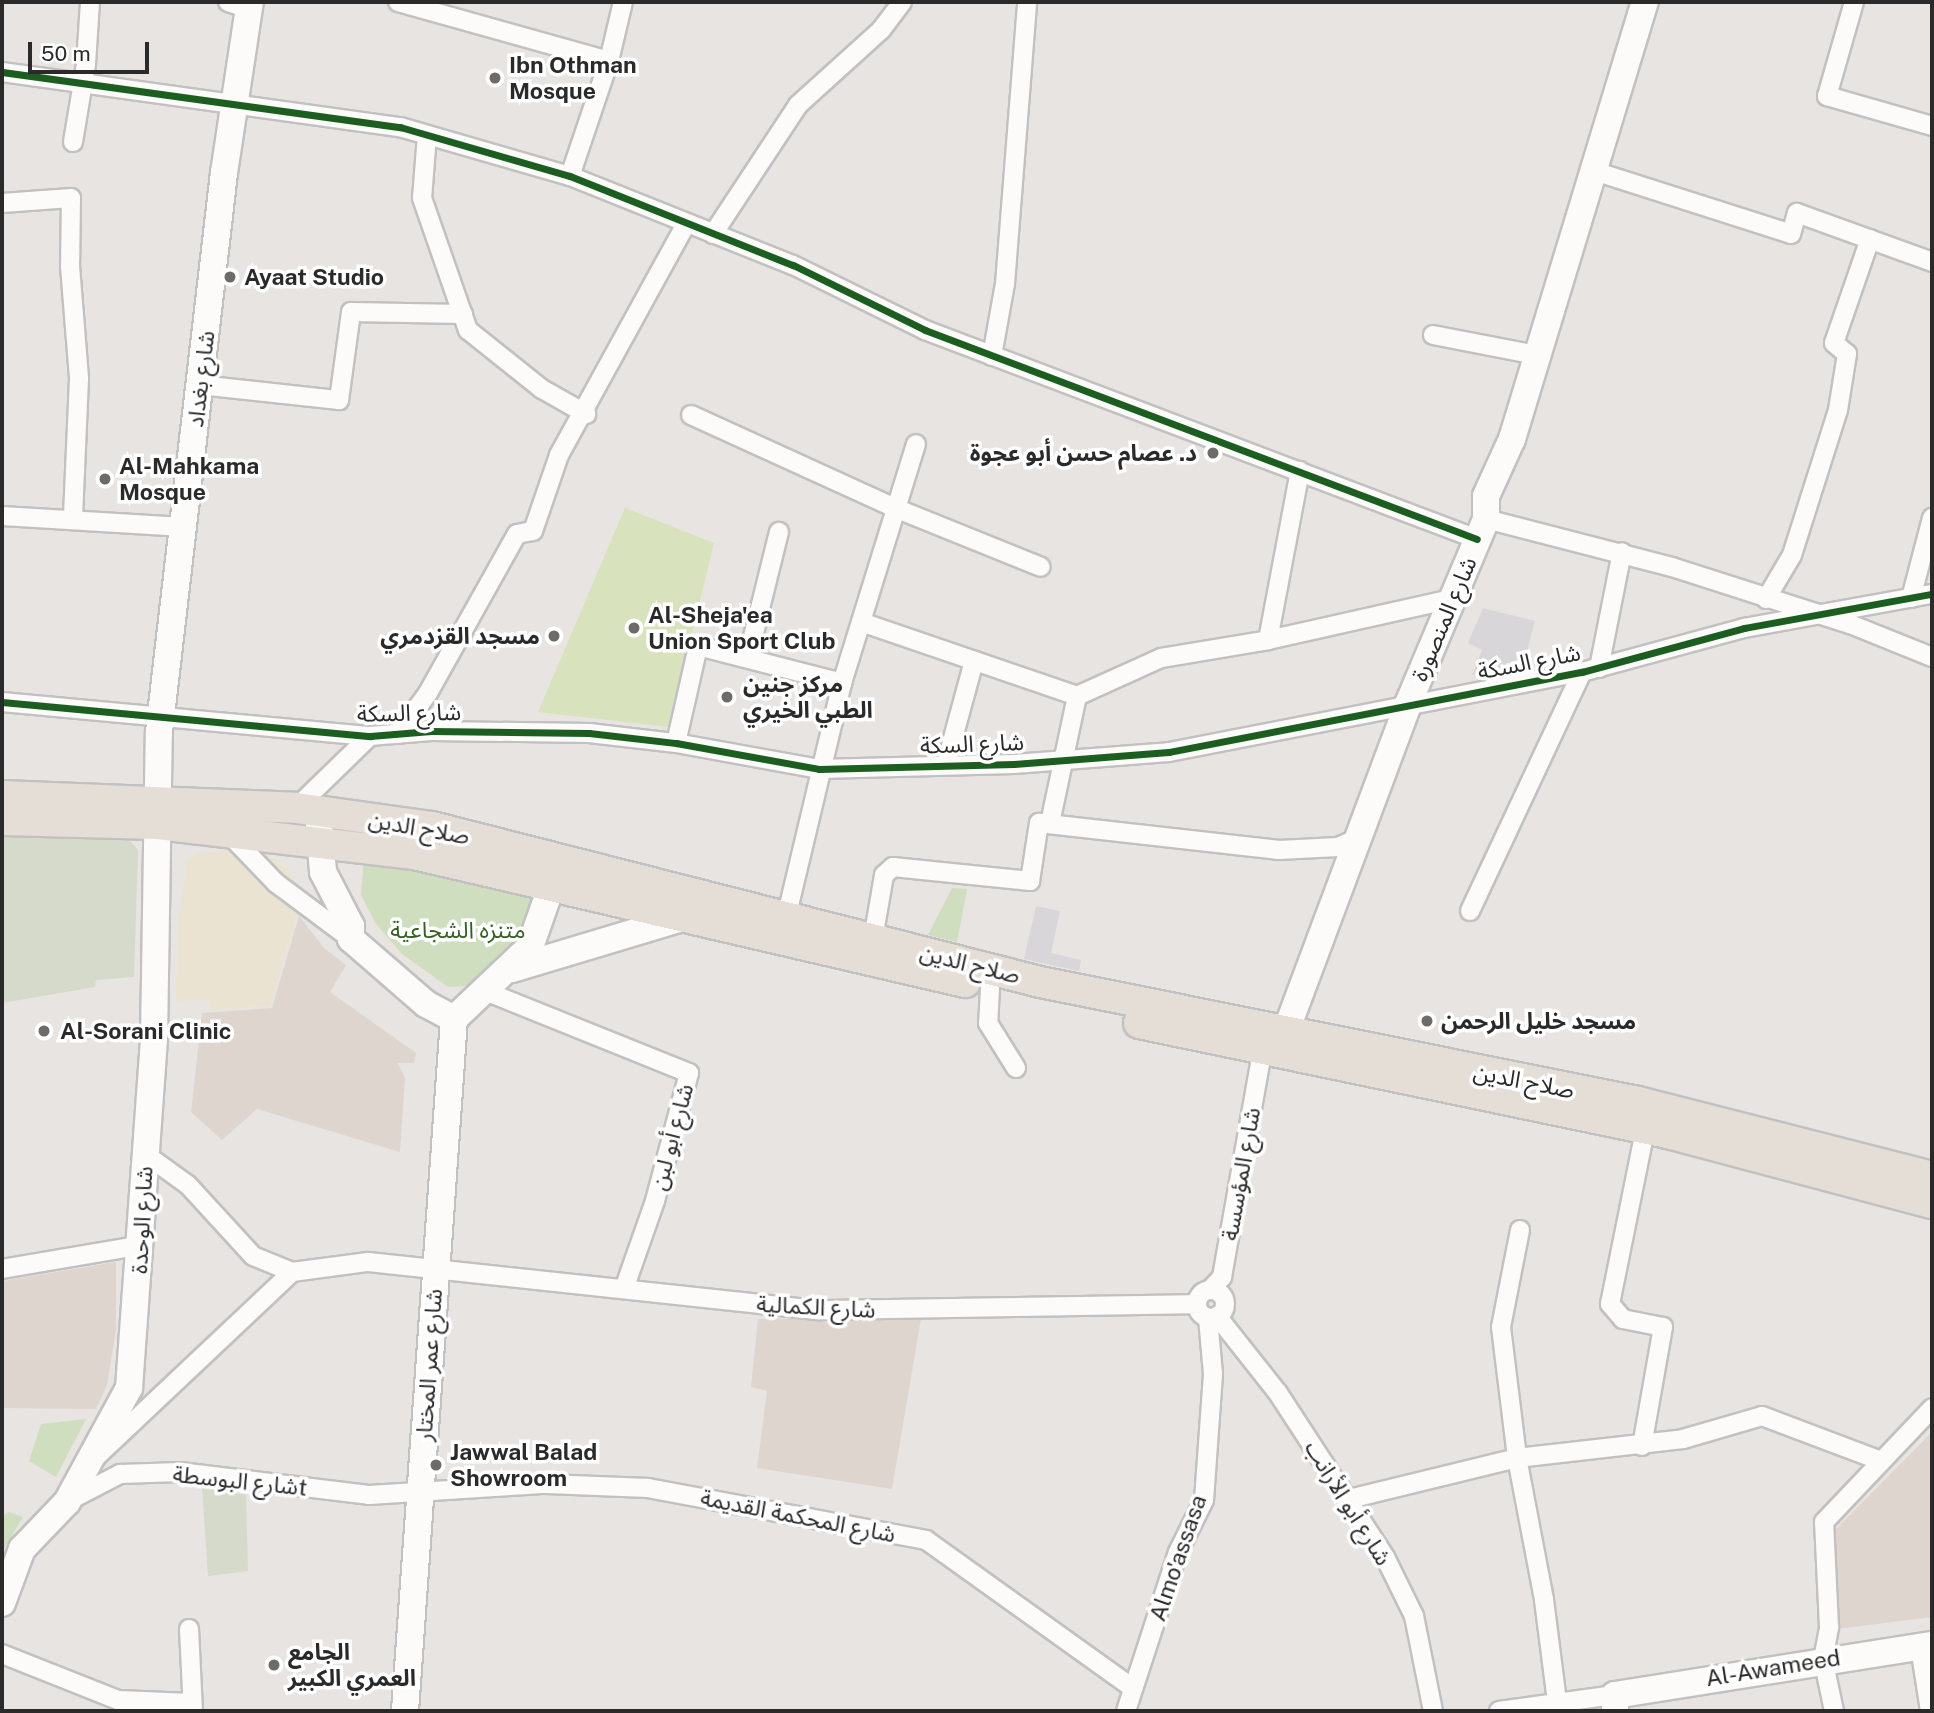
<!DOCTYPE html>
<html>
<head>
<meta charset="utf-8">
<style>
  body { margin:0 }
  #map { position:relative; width:1934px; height:1713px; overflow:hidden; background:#e8e4e1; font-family:"Public Sans","Noto Sans Arabic",sans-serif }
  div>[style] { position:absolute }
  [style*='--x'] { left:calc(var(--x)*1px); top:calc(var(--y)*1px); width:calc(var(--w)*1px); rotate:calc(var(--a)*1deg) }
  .industrial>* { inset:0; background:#d8d6d8 }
  .education>* { inset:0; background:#ded6ce }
  .green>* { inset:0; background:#cfdebe }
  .sand>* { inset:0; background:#eae3d2 }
  .cemetery>* { inset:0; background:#d6daca }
  .pitch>* { inset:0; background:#d8e2bd }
  .roads { filter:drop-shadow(2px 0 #c2c1c1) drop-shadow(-2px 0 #c2c1c1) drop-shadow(0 2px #c2c1c1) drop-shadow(0 -2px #c2c1c1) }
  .minor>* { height:18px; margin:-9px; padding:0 9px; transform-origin:9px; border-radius:9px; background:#fcfbfa }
  .minor>.ring { margin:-9px; padding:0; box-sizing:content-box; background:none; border:18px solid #fcfbfa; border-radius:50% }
  .secondary>* { height:26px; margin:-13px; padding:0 13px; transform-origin:13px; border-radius:13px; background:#fcfbfa }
  .trunk>* { height:30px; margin:-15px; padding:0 15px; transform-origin:15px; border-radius:15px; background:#e5ded6 }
  .cycleway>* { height:7px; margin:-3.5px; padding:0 3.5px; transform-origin:3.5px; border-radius:3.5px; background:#1b5e20 }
  .dots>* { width:19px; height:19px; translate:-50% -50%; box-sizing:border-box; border:4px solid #fff; border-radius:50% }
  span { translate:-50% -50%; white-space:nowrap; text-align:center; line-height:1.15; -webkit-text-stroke:7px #fff; paint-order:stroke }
  .poi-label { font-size:23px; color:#2a2a2a; font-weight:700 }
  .left { translate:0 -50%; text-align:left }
  .right { translate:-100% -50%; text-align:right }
  .street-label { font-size:23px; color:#2a2a2a }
  .park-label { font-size:23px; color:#365f23 }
  .frame { position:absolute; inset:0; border:4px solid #2a2a2a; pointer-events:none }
  .scale { position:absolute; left:28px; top:42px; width:121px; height:32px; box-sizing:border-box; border:4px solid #2a2a2a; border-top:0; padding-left:9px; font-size:21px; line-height:24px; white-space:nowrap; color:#2a2a2a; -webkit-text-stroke:5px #fff; paint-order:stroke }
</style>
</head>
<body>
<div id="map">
  <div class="industrial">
    <div style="clip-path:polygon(1483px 608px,1535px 621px,1523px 665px,1472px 675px,1482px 650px,1468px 643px)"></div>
    <div style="clip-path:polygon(1036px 906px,1060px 911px,1051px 953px,1081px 960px,1079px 971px,1024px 959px)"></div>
  </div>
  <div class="education">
    <div style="clip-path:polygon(299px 916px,324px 948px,346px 965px,330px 992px,416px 1053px,414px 1063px,398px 1063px,405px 1078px,400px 1152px,257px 1109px,222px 1140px,191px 1112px,202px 1013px,272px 1008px)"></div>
    <div style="clip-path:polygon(116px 1262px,116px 1330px,107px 1385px,96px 1409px,2px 1408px,2px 1281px)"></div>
    <div style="clip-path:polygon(758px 1319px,921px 1319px,892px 1489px,757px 1468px,767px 1391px,751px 1387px)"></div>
    <div style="clip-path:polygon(1932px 1432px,1932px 1617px,1838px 1629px,1830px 1535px)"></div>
  </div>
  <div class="green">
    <div style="clip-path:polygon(364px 858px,539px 892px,532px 928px,488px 975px,465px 986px,448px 987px,402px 954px,376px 924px,361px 895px)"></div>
    <div style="clip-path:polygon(952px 888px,967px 889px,957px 942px,928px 935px)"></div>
    <div style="clip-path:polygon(86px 1419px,56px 1477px,29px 1461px,41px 1424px)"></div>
    <div style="clip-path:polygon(9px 1512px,23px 1517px,2px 1552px,2px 1516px)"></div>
  </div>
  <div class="sand">
    <div style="clip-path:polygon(234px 850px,267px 854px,288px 869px,303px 894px,270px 1006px,211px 1010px,209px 1000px,176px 1001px,178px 920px,188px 860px,197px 853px)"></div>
  </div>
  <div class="cemetery">
    <div style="clip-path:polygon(2px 825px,125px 835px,138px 850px,134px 977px,96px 980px,95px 987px,2px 1003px)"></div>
    <div style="clip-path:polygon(202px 1487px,246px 1495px,248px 1571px,208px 1576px)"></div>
  </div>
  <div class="pitch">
    <div style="clip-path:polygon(625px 508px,714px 543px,669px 727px,538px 712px)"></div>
  </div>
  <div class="roads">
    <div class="minor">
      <div style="--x:228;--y:2;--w:22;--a:18"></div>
      <div style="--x:398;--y:2;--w:219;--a:15.6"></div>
      <div style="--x:1854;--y:2;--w:98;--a:106"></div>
      <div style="--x:1827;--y:96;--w:109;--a:15.9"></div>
      <div style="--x:2;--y:72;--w:402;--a:7.9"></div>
      <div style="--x:400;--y:127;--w:177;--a:16.1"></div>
      <div style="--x:570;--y:176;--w:240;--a:21.8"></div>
      <div style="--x:793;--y:265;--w:147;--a:26.2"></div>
      <div style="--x:925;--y:330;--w:590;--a:20.74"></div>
      <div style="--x:427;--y:135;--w:63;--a:94.5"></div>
      <div style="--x:422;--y:198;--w:140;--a:70.8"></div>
      <div style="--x:468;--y:330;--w:95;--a:38.6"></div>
      <div style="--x:542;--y:389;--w:51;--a:29.6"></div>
      <div style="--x:73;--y:142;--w:79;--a:-80.5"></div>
      <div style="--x:86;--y:64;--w:62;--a:-86.3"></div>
      <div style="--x:1591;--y:170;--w:210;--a:17.7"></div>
      <div style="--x:1791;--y:234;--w:22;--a:-74"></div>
      <div style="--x:1797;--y:213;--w:144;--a:19.9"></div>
      <div style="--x:570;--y:176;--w:121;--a:-71.3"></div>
      <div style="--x:609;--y:61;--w:61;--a:-76.7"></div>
      <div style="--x:2;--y:203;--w:69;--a:-4.1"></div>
      <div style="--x:71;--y:198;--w:68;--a:90.8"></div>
      <div style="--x:70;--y:266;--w:113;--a:85.4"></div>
      <div style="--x:79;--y:379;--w:140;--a:92.5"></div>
      <div style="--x:713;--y:234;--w:154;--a:-56.6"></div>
      <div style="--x:798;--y:105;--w:112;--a:-42.1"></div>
      <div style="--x:881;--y:30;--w:35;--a:-53"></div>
      <div style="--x:1433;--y:335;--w:106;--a:10.9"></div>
      <div style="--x:992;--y:356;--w:73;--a:-79.8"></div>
      <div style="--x:1005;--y:284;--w:283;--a:-85.5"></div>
      <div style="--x:200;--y:385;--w:140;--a:6.2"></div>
      <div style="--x:339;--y:400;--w:89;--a:-82.2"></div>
      <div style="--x:351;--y:312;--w:112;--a:1"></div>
      <div style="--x:691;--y:415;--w:224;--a:24.5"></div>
      <div style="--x:895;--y:508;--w:157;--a:22"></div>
      <div style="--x:2;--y:516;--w:181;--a:3.5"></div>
      <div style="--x:1486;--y:519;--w:192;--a:14.5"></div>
      <div style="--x:1672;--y:567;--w:187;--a:17.8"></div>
      <div style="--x:1850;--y:624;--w:88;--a:21.9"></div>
      <div style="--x:1911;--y:598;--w:83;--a:-75.3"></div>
      <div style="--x:1766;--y:599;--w:51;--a:-59.4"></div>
      <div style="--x:1792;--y:555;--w:152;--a:-72.4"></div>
      <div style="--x:1838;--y:410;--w:57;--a:-80.9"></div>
      <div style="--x:1847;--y:354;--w:17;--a:-140"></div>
      <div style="--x:1834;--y:343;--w:110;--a:-70.9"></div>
      <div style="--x:861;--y:622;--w:228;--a:18.9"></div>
      <div style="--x:1077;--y:696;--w:92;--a:-24.3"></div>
      <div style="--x:1161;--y:658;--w:109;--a:-9.5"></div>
      <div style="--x:1268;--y:640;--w:189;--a:-12.6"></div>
      <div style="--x:1268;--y:640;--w:172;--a:-79.3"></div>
      <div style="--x:748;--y:657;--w:129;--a:-76.1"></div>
      <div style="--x:1599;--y:668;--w:118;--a:-78.8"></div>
      <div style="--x:2;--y:702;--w:370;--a:5.3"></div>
      <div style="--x:370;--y:736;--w:61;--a:-4.7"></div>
      <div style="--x:431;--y:731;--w:158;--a:0.7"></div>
      <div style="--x:589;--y:733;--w:88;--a:6.6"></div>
      <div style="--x:676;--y:743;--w:145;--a:10.3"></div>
      <div style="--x:819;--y:769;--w:195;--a:-1.5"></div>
      <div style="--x:1014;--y:764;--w:155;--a:-4.4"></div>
      <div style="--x:1169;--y:752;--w:421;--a:-11"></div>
      <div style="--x:1582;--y:672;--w:168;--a:-15.2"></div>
      <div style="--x:1744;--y:628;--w:191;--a:-10.3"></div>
      <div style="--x:398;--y:734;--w:51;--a:-53.8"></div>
      <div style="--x:428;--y:693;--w:182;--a:-60.8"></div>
      <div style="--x:517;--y:534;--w:16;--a:-11"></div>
      <div style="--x:533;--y:531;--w:80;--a:-71.1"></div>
      <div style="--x:559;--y:455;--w:264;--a:-61.2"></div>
      <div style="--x:676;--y:743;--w:99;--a:-77.2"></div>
      <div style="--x:698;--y:646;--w:149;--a:14.4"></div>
      <div style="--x:946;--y:764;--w:107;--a:-74.8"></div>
      <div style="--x:296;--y:808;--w:103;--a:-44.2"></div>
      <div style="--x:1050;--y:823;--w:130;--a:-78"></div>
      <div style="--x:227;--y:832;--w:71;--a:46.1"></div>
      <div style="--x:276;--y:883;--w:94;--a:36.7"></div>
      <div style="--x:1470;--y:911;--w:264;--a:-64.9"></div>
      <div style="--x:787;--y:914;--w:237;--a:-76.6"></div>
      <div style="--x:842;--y:683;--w:250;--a:-72.8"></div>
      <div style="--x:873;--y:939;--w:65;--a:-80.2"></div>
      <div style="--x:884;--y:875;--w:12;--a:-42"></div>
      <div style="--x:893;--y:867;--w:138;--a:5.8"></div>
      <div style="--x:1030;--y:881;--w:59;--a:-81.2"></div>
      <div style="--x:1039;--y:823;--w:242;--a:6.4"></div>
      <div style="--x:1279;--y:850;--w:59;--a:-2.9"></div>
      <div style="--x:1338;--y:847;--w:20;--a:-24"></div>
      <div style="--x:990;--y:988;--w:35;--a:93"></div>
      <div style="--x:988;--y:1023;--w:53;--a:58.1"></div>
      <div style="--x:485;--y:991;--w:220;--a:21.9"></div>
      <div style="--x:689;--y:1073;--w:132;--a:104.9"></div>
      <div style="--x:655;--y:1201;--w:93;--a:109.4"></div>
      <div style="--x:145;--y:1154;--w:53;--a:35.8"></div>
      <div style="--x:188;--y:1185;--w:96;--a:47.5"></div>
      <div style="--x:253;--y:1256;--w:42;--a:22.3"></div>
      <div style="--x:292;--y:1272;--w:77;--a:-7.5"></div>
      <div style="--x:368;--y:1262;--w:454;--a:6.1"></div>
      <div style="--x:819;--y:1310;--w:378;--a:-0.9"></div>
      <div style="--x:1520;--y:1230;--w:99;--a:101.1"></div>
      <div style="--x:1501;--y:1327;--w:132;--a:83"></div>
      <div style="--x:1517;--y:1458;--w:145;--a:79.2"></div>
      <div style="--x:1544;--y:1600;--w:103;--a:82.7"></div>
      <div style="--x:2;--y:1269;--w:142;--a:-9.7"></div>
      <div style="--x:1210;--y:1290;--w:18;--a:-47"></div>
      <div style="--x:1222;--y:1277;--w:229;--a:-79.9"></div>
      <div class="ring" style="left:1197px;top:1290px;width:10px;height:10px"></div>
      <div style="--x:1217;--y:1316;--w:98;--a:51.6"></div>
      <div style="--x:1278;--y:1393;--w:196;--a:56.9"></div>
      <div style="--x:1385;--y:1557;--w:66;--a:63.8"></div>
      <div style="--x:1414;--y:1616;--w:97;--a:78.7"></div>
      <div style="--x:1642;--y:1446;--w:121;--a:-80"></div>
      <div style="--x:1663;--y:1327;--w:41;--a:-168.7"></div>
      <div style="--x:1623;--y:1319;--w:20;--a:-131"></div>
      <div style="--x:1610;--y:1304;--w:177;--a:-78.6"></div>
      <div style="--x:97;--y:1456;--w:268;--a:-43.3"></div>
      <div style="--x:1349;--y:1499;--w:173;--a:-13.7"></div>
      <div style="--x:1517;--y:1458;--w:167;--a:-6.5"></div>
      <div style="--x:1683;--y:1439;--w:82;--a:-16.2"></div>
      <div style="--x:1762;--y:1416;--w:127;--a:20.7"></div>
      <div style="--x:68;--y:1501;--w:59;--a:-27.4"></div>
      <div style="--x:120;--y:1474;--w:60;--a:-1.9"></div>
      <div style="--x:180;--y:1472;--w:190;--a:6.9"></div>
      <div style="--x:369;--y:1495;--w:177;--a:-3.6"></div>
      <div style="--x:546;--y:1484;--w:102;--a:2.2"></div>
      <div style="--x:648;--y:1488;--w:283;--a:10.6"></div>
      <div style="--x:926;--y:1540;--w:252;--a:35.6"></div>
      <div style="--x:189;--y:1629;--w:82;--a:87.2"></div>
      <div style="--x:1920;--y:1647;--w:65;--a:81.1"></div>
      <div style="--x:2;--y:1654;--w:125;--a:21.6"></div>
      <div style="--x:118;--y:1700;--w:74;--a:2.3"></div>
      <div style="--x:1126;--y:1711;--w:167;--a:-71.9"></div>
      <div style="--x:1178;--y:1552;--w:58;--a:-63.4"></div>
      <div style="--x:1204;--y:1500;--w:126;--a:-85.9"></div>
      <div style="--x:1213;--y:1374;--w:56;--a:-95.1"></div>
      <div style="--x:1499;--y:1711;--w:117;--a:-7.9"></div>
      <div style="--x:1834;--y:1711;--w:53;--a:-101.9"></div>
      <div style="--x:1823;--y:1659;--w:33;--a:-79"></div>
      <div style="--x:1829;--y:1627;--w:105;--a:-92.7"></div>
      <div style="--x:1824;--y:1522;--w:157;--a:-46.5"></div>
    </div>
    <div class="secondary">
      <div style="--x:319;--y:824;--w:48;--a:85.2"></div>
      <div style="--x:323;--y:872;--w:61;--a:62.6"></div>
      <div style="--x:351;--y:926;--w:13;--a:90"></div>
      <div style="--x:351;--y:939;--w:99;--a:40.9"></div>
      <div style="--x:426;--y:1004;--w:32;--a:28"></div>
      <div style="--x:512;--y:969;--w:174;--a:-16.7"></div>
      <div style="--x:1286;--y:1031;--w:349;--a:-69.5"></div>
      <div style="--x:1408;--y:704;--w:201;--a:-67.1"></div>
      <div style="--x:1486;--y:519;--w:23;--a:-90"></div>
      <div style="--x:1486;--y:496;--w:63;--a:-65.5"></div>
      <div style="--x:1512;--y:439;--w:457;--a:-73.1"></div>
      <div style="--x:2;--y:1603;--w:58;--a:-69.7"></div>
      <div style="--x:22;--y:1549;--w:65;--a:-46.2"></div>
      <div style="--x:67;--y:1502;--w:130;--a:-61.5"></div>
      <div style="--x:129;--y:1388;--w:350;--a:-85.9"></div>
      <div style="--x:154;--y:1039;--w:307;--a:-89.1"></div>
      <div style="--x:159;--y:732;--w:563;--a:-83.37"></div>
      <div style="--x:224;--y:173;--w:173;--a:-81.4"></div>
      <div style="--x:405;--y:1711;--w:694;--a:-85.95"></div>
      <div style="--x:454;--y:1019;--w:105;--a:-43.5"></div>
      <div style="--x:530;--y:947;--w:64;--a:-70.7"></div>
      <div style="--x:1615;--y:1711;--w:16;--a:-90"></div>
      <div style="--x:1615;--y:1695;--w:321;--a:-9"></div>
    </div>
    <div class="trunk">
      <div style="--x:2;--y:796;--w:294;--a:2.3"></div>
      <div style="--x:296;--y:808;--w:137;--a:8"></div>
      <div style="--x:432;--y:827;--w:627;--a:14.3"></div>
      <div style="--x:1040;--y:982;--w:610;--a:11.35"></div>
      <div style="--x:1638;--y:1102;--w:303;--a:14.3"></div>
      <div style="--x:2;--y:820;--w:156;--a:1.5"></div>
      <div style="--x:158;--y:824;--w:258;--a:6.7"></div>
      <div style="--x:414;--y:854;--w:566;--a:13.08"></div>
      <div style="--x:1139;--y:1023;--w:544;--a:11.76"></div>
      <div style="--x:1672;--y:1134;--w:269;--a:14.9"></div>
    </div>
  </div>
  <div class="cycleway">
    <div style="--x:2;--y:72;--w:402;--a:7.9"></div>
    <div style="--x:400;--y:127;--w:177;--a:16.1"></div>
    <div style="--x:570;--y:176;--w:240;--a:21.8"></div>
    <div style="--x:793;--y:265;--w:147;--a:26.2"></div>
    <div style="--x:925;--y:330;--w:590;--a:20.74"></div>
    <div style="--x:2;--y:702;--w:370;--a:5.3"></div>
    <div style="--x:370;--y:736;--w:61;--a:-4.7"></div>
    <div style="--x:431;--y:731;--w:158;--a:0.7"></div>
    <div style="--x:589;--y:733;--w:88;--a:6.6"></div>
    <div style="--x:676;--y:743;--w:145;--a:10.3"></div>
    <div style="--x:819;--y:769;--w:195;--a:-1.5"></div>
    <div style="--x:1014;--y:764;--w:155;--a:-4.4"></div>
    <div style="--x:1169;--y:752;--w:421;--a:-11"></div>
    <div style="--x:1582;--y:672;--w:168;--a:-15.2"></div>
    <div style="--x:1744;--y:628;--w:191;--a:-10.3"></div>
  </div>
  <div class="dots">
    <div style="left:495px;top:78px;background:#6c6b6a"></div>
    <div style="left:230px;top:277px;background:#6c6b6a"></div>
    <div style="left:1213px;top:453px;background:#6c6b6a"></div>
    <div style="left:105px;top:479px;background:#6c6b6a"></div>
    <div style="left:634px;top:628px;background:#6c6b6a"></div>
    <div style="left:554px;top:636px;background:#6c6b6a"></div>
    <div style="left:727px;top:697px;background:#6c6b6a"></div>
    <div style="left:1427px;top:1021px;background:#6c6b6a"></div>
    <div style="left:44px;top:1031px;background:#6c6b6a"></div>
    <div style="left:436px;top:1465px;background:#6c6b6a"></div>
    <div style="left:274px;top:1665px;background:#6c6b6a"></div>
  </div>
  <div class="poi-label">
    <span class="left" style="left:509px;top:78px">Ibn Othman<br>Mosque</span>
    <span class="left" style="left:244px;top:277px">Ayaat Studio</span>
    <span class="right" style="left:1197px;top:453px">د. عصام حسن أبو عجوة</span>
    <span class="left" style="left:119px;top:479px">Al-Mahkama<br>Mosque</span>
    <span class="left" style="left:648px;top:628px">Al-Sheja'ea<br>Union Sport Club</span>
    <span class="right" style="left:540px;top:636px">مسجد القزدمري</span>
    <span class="left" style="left:743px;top:697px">مركز جنين<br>الطبي الخيري</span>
    <span class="left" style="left:1441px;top:1021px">مسجد خليل الرحمن</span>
    <span class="left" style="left:60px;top:1031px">Al-Sorani Clinic</span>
    <span class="left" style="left:450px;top:1465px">Jawwal Balad<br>Showroom</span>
    <span class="left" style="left:288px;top:1665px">الجامع<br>العمري الكبير</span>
  </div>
  <div class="street-label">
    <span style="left:201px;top:379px;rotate:-83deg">شارع بغداد</span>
    <span style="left:1444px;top:619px;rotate:-67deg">شارع المنصورة</span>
    <span style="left:1529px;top:662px;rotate:-11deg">شارع السكة</span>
    <span style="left:409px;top:713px;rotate:-1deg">شارع السكة</span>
    <span style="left:972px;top:744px;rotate:-2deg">شارع السكة</span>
    <span style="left:419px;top:828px;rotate:10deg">صلاح الدين</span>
    <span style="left:970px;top:964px;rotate:14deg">صلاح الدين</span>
    <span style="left:1524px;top:1081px;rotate:11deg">صلاح الدين</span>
    <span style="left:672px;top:1137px;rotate:-75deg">شارع أبو لبن</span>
    <span style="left:1241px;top:1174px;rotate:-80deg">شارع المؤسسة</span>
    <span style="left:142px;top:1220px;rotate:-87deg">شارع الوحدة</span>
    <span style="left:816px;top:1307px;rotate:3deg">شارع الكمالية</span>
    <span style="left:429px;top:1365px;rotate:-86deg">شارع عمر المختار</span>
    <span style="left:240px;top:1481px;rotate:6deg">شارع البوسطةt</span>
    <span style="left:1348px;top:1503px;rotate:58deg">شارع أبو الأرانب</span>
    <span style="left:798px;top:1516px;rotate:11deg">شارع المحكمة القديمة</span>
    <span style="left:1178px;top:1558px;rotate:-71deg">Almo'assasa</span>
    <span style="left:1773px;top:1668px;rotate:-9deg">Al-Awameed</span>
  </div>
  <div class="park-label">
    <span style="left:458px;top:930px">متنزه الشجاعية</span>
  </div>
  <div class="frame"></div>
  <div class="scale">50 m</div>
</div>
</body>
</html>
